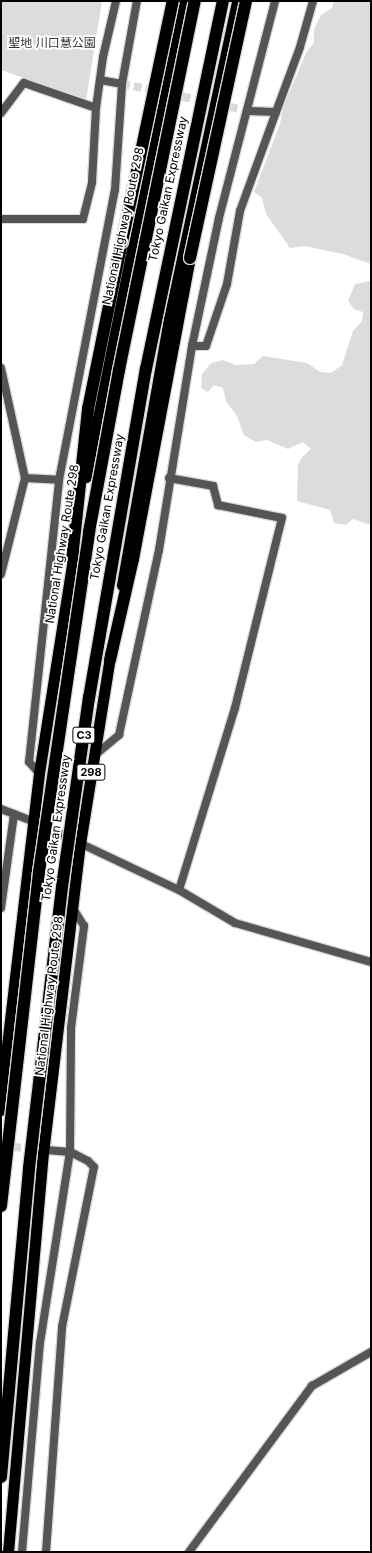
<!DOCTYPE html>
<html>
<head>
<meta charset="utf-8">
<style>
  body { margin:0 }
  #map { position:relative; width:372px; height:1553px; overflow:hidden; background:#fff; font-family:Inter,"Noto Sans JP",sans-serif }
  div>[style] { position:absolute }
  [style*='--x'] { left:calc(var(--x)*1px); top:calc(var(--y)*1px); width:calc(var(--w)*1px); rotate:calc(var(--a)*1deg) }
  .green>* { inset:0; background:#dcdcdc }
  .minor-tunnel>* { height:8px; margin-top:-4px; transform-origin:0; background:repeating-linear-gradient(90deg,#d9d9d9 0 8px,transparent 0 12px) }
  .roads { filter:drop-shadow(1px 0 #dbdbdb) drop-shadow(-1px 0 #dbdbdb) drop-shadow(0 1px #dbdbdb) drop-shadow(0 -1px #dbdbdb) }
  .minor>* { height:8px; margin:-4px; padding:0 4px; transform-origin:4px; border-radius:4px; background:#555 }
  .trunk>* { height:11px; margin:-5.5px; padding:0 5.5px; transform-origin:5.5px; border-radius:5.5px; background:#000 }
  .motorway>* { height:12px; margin:-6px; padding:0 6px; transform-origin:6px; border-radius:6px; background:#000 }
  .bridges { filter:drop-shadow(1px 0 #dbdbdb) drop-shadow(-1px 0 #dbdbdb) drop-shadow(0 1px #dbdbdb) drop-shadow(0 -1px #dbdbdb) }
  .motorway-bridge>* { height:12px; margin:-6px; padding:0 6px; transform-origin:6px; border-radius:6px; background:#000 }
  span { translate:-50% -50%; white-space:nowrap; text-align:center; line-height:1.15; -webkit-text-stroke:3.5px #fff; paint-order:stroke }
  .shield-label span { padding:1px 3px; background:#fff; border:1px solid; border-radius:3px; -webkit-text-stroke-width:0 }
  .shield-label { font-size:11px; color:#000; font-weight:700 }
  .park-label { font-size:12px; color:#333 }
  .street-label { font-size:12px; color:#000 }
  .frame { position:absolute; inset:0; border:2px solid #000; pointer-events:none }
</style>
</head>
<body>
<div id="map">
  <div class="green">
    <div style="clip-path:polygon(1px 1px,102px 1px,86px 100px,1px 70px)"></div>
    <div style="clip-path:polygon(334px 1px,371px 1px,371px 264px,343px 254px,304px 246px,290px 248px,266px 214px,262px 198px,254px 192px,280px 124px,283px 107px,307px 51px,314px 43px,314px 29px,321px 15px,332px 8px)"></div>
    <div style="clip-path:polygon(371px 281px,371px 525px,353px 519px,346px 525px,334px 523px,330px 510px,297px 501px,298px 465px,302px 457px,311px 449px,303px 442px,288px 449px,267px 440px,256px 442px,244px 435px,237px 416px,226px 401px,223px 388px,214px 385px,208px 392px,201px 388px,202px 374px,211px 363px,223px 360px,235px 365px,254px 364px,263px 356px,307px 363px,320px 372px,331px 373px,342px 365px,353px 331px,362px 321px,363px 312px,354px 309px,348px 301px,355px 284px)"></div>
  </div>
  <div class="minor-tunnel">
    <div style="--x:122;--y:84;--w:37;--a:11"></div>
    <div style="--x:171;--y:94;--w:80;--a:12.3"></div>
    <div style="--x:1;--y:1146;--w:35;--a:5"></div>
  </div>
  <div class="roads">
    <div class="minor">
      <div style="--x:100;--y:80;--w:22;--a:10"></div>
      <div style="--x:249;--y:111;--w:27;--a:2"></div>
      <div style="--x:276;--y:112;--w:69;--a:-69.7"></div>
      <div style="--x:300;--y:47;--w:48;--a:-74.2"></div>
      <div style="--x:1;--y:113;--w:38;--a:-53"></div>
      <div style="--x:24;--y:83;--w:76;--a:19.1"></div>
      <div style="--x:1;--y:219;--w:82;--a:0"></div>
      <div style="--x:83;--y:219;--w:38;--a:-76"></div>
      <div style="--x:92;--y:182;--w:74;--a:-86.9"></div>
      <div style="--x:96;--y:108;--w:51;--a:-82.2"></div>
      <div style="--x:103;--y:57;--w:57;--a:-76.9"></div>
      <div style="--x:192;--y:346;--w:14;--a:0"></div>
      <div style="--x:206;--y:346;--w:65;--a:-71.3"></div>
      <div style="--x:227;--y:284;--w:74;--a:-79.9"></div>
      <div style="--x:240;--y:211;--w:105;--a:-70"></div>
      <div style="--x:1;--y:368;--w:113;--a:77.7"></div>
      <div style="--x:25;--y:478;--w:99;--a:104"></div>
      <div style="--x:25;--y:478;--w:34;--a:3"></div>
      <div style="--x:169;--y:478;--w:45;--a:10.3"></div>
      <div style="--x:213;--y:486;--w:20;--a:75"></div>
      <div style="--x:218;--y:505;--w:65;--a:11.5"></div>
      <div style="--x:282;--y:518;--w:196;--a:103.9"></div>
      <div style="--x:235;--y:708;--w:190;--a:107.1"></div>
      <div style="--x:94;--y:756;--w:33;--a:-40"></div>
      <div style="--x:119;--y:735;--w:189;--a:-77.8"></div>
      <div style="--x:159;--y:550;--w:207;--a:-80.8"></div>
      <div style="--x:192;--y:346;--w:131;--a:-78.1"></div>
      <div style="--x:219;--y:218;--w:224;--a:-75.5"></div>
      <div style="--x:39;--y:773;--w:15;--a:-132"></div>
      <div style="--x:29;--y:762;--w:284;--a:-83.9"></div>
      <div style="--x:59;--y:480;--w:295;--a:-79.1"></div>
      <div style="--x:115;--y:190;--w:106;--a:-86.2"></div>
      <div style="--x:122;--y:84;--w:84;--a:-79.8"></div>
      <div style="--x:1;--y:809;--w:34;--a:21"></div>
      <div style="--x:33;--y:821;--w:161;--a:25.3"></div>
      <div style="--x:179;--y:890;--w:65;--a:30.5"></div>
      <div style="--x:235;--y:923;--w:141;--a:16"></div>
      <div style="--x:1;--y:908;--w:95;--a:-82.1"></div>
      <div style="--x:22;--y:1552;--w:210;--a:-85.1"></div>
      <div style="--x:40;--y:1343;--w:193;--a:-81.1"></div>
      <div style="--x:70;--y:1152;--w:124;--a:-89.5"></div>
      <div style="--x:71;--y:1028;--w:103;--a:-82.7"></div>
      <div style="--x:84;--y:926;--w:22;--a:-122"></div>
      <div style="--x:46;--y:1552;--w:226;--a:-85.9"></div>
      <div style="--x:62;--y:1327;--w:163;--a:-78.7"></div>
      <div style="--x:94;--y:1167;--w:8;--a:-135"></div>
      <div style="--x:88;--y:1161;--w:20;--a:-153"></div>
      <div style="--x:70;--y:1152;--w:21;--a:-175"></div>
      <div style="--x:189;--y:1552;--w:207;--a:-53.5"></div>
      <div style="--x:312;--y:1386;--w:68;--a:-30"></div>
    </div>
    <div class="trunk">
      <div style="--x:86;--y:477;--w:486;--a:-78.6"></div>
      <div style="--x:122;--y:585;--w:270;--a:-80"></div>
      <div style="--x:169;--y:319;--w:325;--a:-77.9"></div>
      <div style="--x:4;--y:1071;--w:300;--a:-83.3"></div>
      <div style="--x:39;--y:773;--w:225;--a:-81"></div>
      <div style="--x:8;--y:1552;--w:401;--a:-85"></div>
      <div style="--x:43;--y:1153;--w:311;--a:-83.2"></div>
      <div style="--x:80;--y:844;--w:195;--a:-80.9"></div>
    </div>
    <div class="motorway">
      <div style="--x:72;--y:559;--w:151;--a:-83.9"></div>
      <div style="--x:88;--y:409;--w:170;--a:-78.5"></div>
      <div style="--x:110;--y:660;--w:104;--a:-77.2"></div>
      <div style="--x:133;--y:559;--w:306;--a:-79.3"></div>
      <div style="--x:1;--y:1110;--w:72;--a:-78.8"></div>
    </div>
  </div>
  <div class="bridges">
    <div class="motorway-bridge">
      <div style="--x:122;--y:242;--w:246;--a:-78.1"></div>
      <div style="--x:190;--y:258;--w:263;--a:-77.7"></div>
      <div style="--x:1;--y:1206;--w:336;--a:-83.5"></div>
      <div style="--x:39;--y:872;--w:344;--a:-81.6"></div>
      <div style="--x:89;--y:532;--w:165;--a:-79.5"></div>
      <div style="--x:119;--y:370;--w:377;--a:-78.4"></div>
      <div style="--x:1;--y:1477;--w:310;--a:-84.8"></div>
      <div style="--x:29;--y:1168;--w:290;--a:-83.3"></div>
      <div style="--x:63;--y:880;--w:184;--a:-81.9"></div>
      <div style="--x:89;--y:698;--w:334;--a:-80.2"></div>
      <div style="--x:146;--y:369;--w:376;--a:-78.2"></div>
    </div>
  </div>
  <div class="shield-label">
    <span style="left:84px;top:735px">C3</span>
    <span style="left:91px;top:772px">298</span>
  </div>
  <div class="park-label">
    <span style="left:52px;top:43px">聖地 川口慧公園</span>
  </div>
  <div class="street-label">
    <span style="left:168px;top:189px;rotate:-78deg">Tokyo Gaikan Expressway</span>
    <span style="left:123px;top:226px;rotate:-78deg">National Highway Route 298</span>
    <span style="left:107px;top:507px;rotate:-80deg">Tokyo Gaikan Expressway</span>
    <span style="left:62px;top:544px;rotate:-81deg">National Highway Route 298</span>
    <span style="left:56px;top:828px;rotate:-82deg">Tokyo Gaikan Expressway</span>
    <span style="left:49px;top:996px;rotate:-83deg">National Highway Route 298</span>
  </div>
  <div class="frame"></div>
</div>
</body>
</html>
